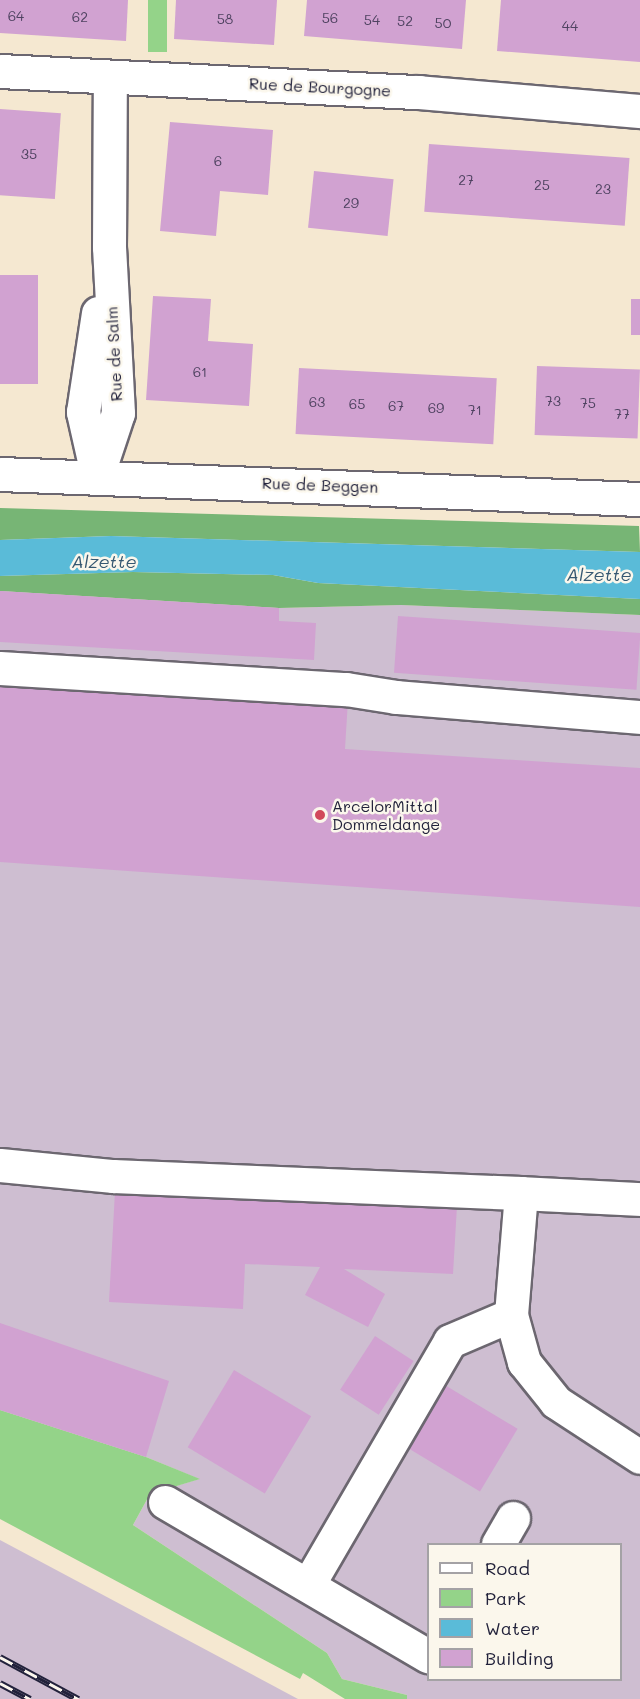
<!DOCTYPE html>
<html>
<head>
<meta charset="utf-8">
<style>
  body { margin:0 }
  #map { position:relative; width:640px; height:1699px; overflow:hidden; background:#f5e8d1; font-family:Mali,sans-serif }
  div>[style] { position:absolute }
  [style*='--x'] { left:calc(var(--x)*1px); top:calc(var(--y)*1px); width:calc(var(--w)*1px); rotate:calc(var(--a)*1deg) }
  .industrial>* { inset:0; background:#cebed1 }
  .green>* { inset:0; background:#94d389; transform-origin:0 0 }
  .forest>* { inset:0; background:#77b575 }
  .water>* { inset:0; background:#5abbd8 }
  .building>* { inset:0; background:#d1a2d1; transform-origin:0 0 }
  .roads { filter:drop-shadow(2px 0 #6c6770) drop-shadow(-2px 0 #6c6770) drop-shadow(0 2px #6c6770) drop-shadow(0 -2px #6c6770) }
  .minor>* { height:33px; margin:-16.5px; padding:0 16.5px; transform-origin:16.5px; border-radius:16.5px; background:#fff }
  .major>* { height:33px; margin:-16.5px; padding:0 16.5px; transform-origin:16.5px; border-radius:16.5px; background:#fff }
  .rail>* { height:7px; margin-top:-3.5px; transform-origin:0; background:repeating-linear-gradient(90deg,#fbf7ec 0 14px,#22223b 0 28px); box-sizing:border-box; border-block:2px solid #22223b }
  .dots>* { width:16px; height:16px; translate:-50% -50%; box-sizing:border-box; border:3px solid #fbf7ec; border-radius:50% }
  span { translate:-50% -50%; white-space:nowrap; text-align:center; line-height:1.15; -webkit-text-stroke:5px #fbf7ec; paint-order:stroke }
  .number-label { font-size:14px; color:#4e4260 }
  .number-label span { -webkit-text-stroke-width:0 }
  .street-label { font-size:16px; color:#22223b }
  .poi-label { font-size:16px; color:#22223b }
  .left { translate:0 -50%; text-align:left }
  .water-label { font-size:18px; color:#365872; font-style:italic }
  .legend { position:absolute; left:427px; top:1543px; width:195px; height:138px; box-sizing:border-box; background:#fbf7ec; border:2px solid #a4a2a5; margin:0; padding:8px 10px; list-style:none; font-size:18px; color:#22223b }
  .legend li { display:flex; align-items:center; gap:12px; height:30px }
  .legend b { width:30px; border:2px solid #a4a2a5 }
</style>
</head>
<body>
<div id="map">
  <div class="industrial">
    <div style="clip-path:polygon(evenodd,0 591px,279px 608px,401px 605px,640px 615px,640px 1699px,407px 1699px,407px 1695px,342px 1679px,327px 1653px,133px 1525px,150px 1494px,199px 1479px,146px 1457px,0 1410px,0 591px,428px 1544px,620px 1544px,620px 1680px,428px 1680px,428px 1544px)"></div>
    <div style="clip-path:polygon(0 1540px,298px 1699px,0 1699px)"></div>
  </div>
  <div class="green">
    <div style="left:148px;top:0;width:19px;height:52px"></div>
    <div style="clip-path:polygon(0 1410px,146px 1457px,200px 1479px,150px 1494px,133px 1525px,327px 1653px,342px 1679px,407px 1695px,407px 1699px,345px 1699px,303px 1673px,300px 1679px,0 1519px)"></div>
  </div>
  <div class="forest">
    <div style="clip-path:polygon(0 508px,639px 526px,640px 552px,111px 536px,0 540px)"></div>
    <div style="clip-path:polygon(133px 572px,273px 575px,318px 583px,640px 599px,640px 615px,401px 605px,279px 608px,0 591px,0 576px)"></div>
  </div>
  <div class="water">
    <div style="clip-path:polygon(111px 536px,640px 552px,640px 599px,318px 583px,273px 575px,133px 572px,0 576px,0 540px)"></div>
  </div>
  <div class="building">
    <div style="clip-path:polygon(0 0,128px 0,126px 41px,0 33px)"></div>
    <div style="clip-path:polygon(176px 0,277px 0,274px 45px,174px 39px)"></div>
    <div style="clip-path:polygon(307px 0,466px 0,462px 49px,304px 36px)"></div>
    <div style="clip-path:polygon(501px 0,640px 0,640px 62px,497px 51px)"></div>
    <div style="left:0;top:109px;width:61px;height:86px;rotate:4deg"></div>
    <div style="clip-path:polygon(170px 122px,273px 130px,268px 195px,220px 191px,216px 236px,160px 231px)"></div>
    <div style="left:429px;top:144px;width:201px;height:68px;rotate:4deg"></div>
    <div style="left:314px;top:171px;width:80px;height:57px;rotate:6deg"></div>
    <div style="left:0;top:275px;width:38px;height:109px"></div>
    <div style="clip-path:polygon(153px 296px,211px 299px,208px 341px,253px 344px,249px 406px,146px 400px)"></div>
    <div style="left:631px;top:299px;width:9px;height:36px"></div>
    <div style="left:537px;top:366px;width:103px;height:69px;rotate:2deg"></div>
    <div style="left:299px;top:368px;width:198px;height:66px;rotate:3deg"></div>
    <div style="clip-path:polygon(0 591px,279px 608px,279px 621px,316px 623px,314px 660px,0 642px)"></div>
    <div style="left:398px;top:616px;width:243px;height:57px;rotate:4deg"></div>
    <div style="clip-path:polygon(0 677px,348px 700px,345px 749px,640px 768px,640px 907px,0 862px)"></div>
    <div style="clip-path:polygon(115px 1191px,457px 1206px,453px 1274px,344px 1269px,385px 1294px,368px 1327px,305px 1295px,320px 1267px,245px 1264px,243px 1309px,109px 1302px)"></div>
    <div style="clip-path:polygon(0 1323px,169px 1381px,146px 1457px,0 1410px)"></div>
    <div style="left:375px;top:1336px;width:46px;height:64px;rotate:33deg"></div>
    <div style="left:234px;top:1370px;width:90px;height:90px;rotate:31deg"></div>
    <div style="left:443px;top:1384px;width:87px;height:73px;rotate:31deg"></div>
  </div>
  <div class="roads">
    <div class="minor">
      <div style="--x:0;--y:71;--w:419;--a:2.9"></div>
      <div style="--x:418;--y:92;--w:223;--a:4.9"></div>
      <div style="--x:97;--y:474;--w:64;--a:-102.7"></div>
      <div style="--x:83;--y:412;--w:100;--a:-81.4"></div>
      <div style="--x:97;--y:476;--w:66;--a:-71.6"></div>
      <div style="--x:118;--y:413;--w:166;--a:-93.1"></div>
      <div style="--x:109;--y:247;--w:170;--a:-89.7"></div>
      <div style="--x:0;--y:668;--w:347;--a:3.5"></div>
      <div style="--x:346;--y:689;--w:51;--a:9.1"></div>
      <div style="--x:396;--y:697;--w:245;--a:4.7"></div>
      <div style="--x:0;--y:1165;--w:114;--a:5.6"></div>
      <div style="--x:113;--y:1176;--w:408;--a:2.4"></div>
      <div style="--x:521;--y:1193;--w:122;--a:94.7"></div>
      <div style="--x:511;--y:1315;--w:49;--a:74.5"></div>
      <div style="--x:524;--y:1362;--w:51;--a:51.3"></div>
      <div style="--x:556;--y:1402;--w:100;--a:33.2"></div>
      <div style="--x:521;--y:1193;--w:119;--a:2.9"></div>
      <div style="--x:165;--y:1502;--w:305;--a:30.4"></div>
      <div style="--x:498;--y:1544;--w:30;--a:-60"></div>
      <div style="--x:308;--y:1585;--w:282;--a:-59.8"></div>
      <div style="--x:450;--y:1341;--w:66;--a:-23.1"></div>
    </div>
    <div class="major">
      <div style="--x:0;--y:474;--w:640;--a:2.24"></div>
    </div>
  </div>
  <div class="rail">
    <div style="--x:0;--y:1657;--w:89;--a:28.3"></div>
    <div style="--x:0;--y:1683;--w:34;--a:28"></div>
  </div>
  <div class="dots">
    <div style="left:320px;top:815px;background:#d1495b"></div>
  </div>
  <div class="number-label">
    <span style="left:16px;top:16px">64</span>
    <span style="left:80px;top:17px">62</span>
    <span style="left:330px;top:18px">56</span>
    <span style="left:225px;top:19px">58</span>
    <span style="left:372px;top:20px">54</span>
    <span style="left:405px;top:21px">52</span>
    <span style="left:443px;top:23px">50</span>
    <span style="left:570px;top:26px">44</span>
    <span style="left:29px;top:154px">35</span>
    <span style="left:218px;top:161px">6</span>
    <span style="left:466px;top:180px">27</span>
    <span style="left:542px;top:185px">25</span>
    <span style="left:603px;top:189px">23</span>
    <span style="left:351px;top:203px">29</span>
    <span style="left:200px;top:372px">61</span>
    <span style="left:553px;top:401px">73</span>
    <span style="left:317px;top:402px">63</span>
    <span style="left:588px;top:403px">75</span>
    <span style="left:357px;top:404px">65</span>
    <span style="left:396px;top:406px">67</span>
    <span style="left:436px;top:408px">69</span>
    <span style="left:475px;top:410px">71</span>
    <span style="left:622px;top:414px">77</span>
  </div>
  <div class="street-label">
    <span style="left:320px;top:87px;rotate:3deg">Rue de Bourgogne</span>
    <span style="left:114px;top:354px;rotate:-93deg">Rue de Salm</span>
    <span style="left:320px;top:485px;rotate:2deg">Rue de Beggen</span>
  </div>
  <div class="poi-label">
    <span class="left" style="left:332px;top:815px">ArcelorMittal<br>Dommeldange</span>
  </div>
  <div class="water-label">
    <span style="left:104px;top:561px">Alzette</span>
    <span style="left:599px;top:574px">Alzette</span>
  </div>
  <ul class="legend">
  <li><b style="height:8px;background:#fff"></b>Road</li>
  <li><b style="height:16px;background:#94d389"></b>Park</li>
  <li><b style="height:16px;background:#5abbd8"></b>Water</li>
  <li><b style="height:16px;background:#d1a2d1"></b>Building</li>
  </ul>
</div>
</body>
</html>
